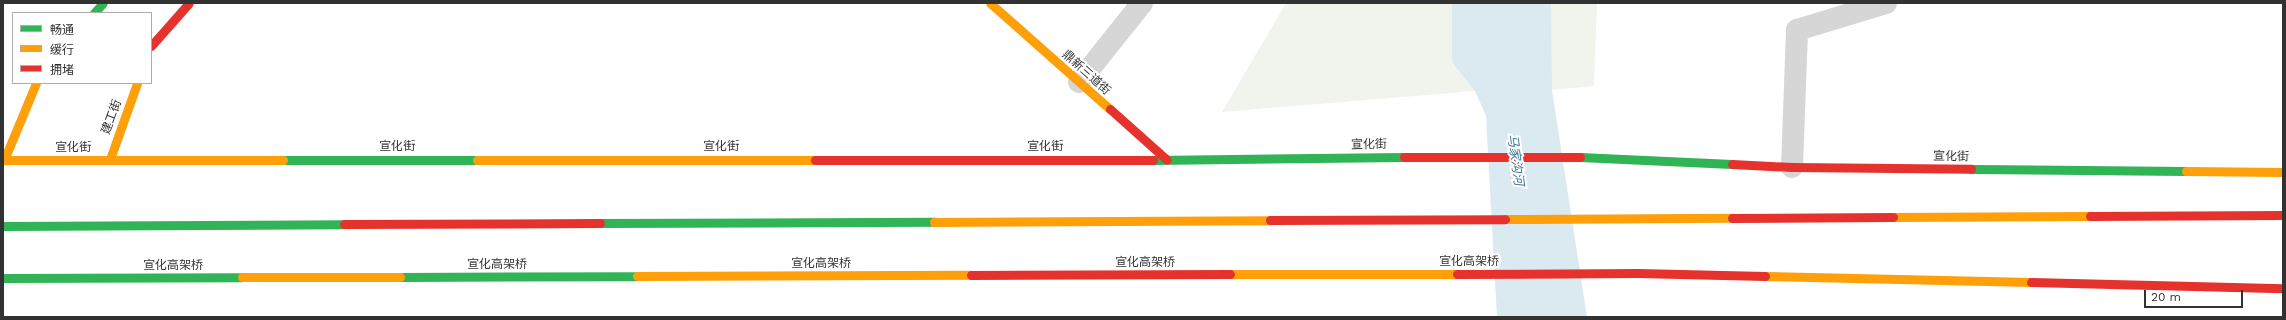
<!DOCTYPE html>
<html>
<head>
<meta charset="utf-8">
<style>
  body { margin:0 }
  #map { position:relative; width:2286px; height:320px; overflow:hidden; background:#fff; font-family:"Work Sans","Noto Sans SC",sans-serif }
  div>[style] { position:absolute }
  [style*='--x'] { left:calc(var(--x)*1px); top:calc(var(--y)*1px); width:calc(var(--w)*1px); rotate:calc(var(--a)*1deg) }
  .green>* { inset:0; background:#f1f4ed }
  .water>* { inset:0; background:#dbeaf1 }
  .street>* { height:22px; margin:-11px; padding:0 11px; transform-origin:11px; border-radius:11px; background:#d6d6d6 }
  .fast>* { height:9px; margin:-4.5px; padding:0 4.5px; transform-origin:4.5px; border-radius:4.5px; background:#30b455 }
  .slow>* { height:9px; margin:-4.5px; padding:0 4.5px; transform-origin:4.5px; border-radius:4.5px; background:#ff9f0a }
  .jam>* { height:9px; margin:-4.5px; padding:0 4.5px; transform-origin:4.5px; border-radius:4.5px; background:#e5322d }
  span { translate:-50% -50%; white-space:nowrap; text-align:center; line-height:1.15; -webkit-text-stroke:4px #fff; paint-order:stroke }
  .street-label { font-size:12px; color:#323232 }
  .water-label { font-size:13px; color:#407995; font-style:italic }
  .frame { position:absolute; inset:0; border:4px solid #323232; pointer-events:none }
  .legend { position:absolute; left:12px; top:12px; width:140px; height:72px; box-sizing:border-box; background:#fff; border:1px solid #adadad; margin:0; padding:5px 7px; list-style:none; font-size:12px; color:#323232 }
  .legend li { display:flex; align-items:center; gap:8px; height:20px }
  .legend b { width:20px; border:1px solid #adadad }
  .scale { position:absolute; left:2144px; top:290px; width:99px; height:18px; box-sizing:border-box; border:2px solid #323232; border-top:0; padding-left:5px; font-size:12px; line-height:14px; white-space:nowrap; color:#323232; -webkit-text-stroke:3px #fff; paint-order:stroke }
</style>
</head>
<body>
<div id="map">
  <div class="green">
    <div style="clip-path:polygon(1286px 3px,1597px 3px,1594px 86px,1552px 90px,1475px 91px,1222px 112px)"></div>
  </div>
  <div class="water">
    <div style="clip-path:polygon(1452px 3px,1551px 3px,1552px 90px,1587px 317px,1497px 317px,1486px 116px,1475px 91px,1452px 62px)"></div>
  </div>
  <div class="street">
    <div style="--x:1079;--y:82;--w:101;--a:-51.4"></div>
    <div style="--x:1792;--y:167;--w:137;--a:-87.9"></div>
    <div style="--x:1797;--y:30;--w:93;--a:-16.9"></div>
  </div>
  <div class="fast">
    <div style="--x:94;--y:13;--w:13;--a:-48"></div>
    <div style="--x:1580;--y:157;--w:152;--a:2.6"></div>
    <div style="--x:283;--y:160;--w:194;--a:0"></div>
    <div style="--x:1153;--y:160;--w:251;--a:-0.7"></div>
    <div style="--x:1971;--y:169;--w:215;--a:0.5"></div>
    <div style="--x:600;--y:223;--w:334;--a:-0.2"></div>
    <div style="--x:3;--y:226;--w:341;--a:-0.3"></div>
    <div style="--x:400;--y:277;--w:237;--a:-0.2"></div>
    <div style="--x:3;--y:278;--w:239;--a:-0.2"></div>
  </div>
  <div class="slow">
    <div style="--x:990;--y:3;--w:160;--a:41.5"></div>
    <div style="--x:110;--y:159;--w:81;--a:-70.4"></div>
    <div style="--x:3;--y:160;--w:280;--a:0"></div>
    <div style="--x:4;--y:160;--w:83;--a:-67.4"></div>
    <div style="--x:477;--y:160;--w:338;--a:0"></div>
    <div style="--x:2186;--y:171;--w:97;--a:0.6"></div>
    <div style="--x:1893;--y:217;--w:197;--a:-0.3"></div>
    <div style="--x:1505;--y:219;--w:227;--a:-0.3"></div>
    <div style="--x:934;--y:222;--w:336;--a:-0.3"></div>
    <div style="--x:1230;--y:274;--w:227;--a:0"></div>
    <div style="--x:637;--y:276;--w:334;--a:-0.2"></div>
    <div style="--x:1765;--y:276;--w:266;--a:1.3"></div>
    <div style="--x:242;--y:277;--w:158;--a:0"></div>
  </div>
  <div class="jam">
    <div style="--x:151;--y:46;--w:57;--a:-48.5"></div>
    <div style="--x:1110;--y:109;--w:76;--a:41.8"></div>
    <div style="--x:1404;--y:157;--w:176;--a:0"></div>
    <div style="--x:815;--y:160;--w:338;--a:0"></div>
    <div style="--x:1732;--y:164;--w:60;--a:2.9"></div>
    <div style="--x:1792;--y:167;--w:179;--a:0.6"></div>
    <div style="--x:2090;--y:216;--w:193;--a:-0.3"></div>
    <div style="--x:1732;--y:218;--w:161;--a:-0.4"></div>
    <div style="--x:1270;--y:220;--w:235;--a:-0.2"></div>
    <div style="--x:344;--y:224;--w:256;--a:-0.2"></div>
    <div style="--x:1457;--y:274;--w:181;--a:-0.3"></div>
    <div style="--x:1638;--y:273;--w:127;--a:1.4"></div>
    <div style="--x:971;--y:275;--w:259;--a:-0.2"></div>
    <div style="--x:2031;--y:282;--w:252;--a:1.4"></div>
  </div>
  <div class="street-label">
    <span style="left:1086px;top:73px;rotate:42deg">鼎新三道街</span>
    <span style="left:112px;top:117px;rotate:-70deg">建工街</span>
    <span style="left:1369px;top:145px;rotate:-1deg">宣化街</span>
    <span style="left:397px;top:147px">宣化街</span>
    <span style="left:721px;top:147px">宣化街</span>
    <span style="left:1045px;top:147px">宣化街</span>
    <span style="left:73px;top:148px">宣化街</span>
    <span style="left:1951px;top:157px;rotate:1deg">宣化街</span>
    <span style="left:1469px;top:262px">宣化高架桥</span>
    <span style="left:1145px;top:263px">宣化高架桥</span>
    <span style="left:821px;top:264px">宣化高架桥</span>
    <span style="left:497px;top:265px">宣化高架桥</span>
    <span style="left:173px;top:266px">宣化高架桥</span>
  </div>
  <div class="water-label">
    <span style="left:1515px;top:160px;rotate:82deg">马家沟河</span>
  </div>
  <div class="frame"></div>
  <ul class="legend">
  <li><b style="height:5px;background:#30b455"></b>畅通</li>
  <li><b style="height:5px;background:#ff9f0a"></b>缓行</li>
  <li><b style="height:5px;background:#e5322d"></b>拥堵</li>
  </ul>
  <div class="scale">20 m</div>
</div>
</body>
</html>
